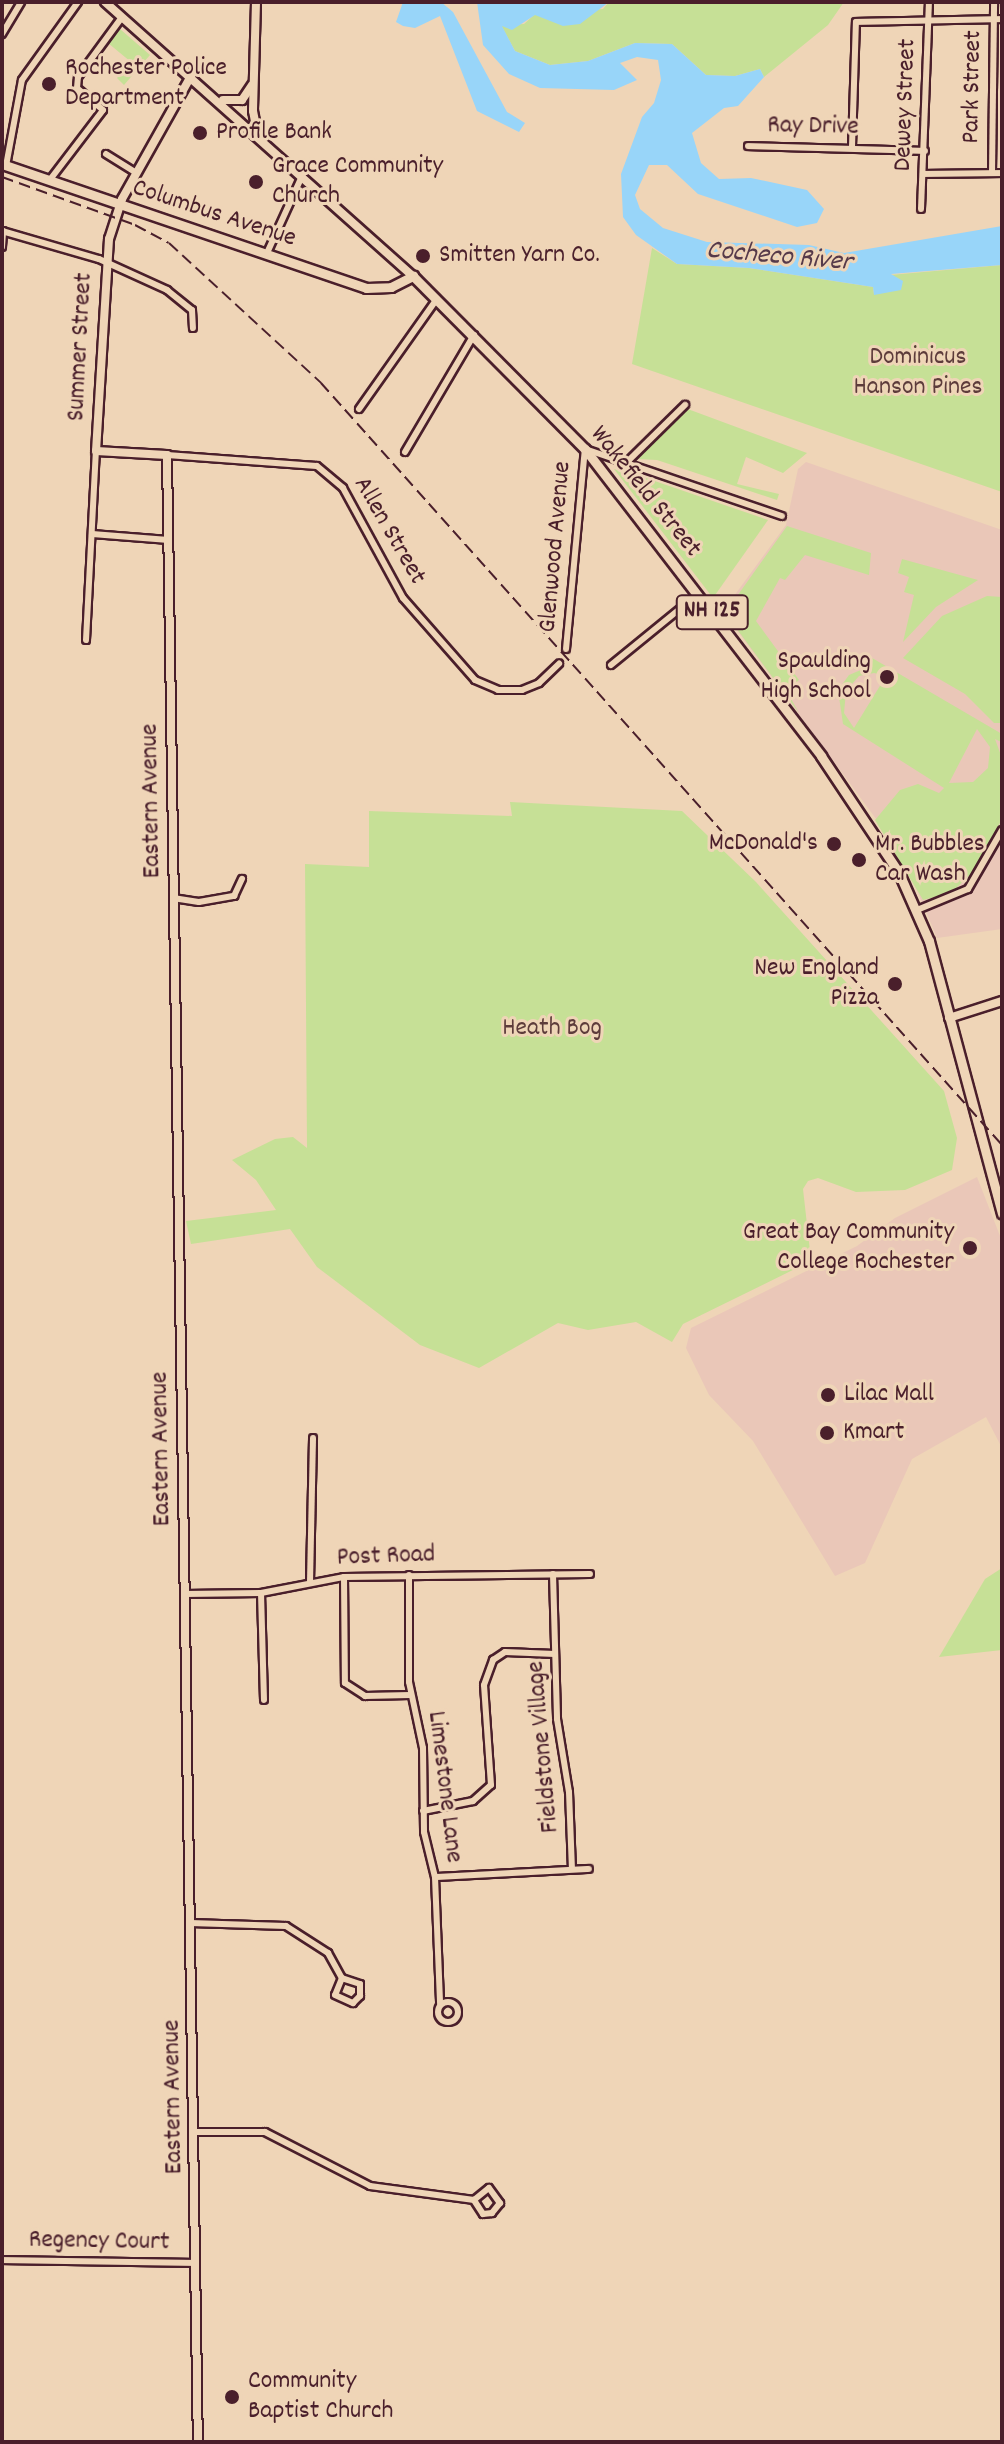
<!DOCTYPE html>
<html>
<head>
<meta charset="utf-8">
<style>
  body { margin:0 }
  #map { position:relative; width:1004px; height:2444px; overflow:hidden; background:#efd5b7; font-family:Dekko,sans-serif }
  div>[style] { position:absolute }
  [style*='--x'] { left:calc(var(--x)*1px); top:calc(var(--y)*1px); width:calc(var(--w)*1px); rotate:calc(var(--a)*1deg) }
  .built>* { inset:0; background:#eac7b8 }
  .green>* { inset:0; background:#c6e096 }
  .water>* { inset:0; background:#98d5f9 }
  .roads { filter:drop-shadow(2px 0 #4a1f2b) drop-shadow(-2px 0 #4a1f2b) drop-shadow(0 2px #4a1f2b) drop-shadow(0 -2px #4a1f2b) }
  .street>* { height:6px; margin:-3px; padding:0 3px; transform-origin:3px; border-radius:3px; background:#efd5b7 }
  .street>.ring { margin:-3px; padding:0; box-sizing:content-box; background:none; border:6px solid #efd5b7; border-radius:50% }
  .secondary>* { height:8px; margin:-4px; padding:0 4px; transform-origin:4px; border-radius:4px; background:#efd5b7 }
  .primary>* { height:9px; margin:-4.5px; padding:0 4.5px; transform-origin:4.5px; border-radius:4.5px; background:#efd5b7 }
  .rail>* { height:2px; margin-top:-1px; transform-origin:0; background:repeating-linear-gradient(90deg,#4a1f2b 0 12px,transparent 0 18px) }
  .dots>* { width:22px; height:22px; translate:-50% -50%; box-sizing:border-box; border:4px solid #efd5b7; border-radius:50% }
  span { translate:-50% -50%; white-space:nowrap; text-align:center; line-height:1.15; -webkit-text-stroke:6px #efd5b7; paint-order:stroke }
  .shield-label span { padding:2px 6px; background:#efd5b7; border:2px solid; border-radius:6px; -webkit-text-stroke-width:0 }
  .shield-label { font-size:24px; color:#4a1f2b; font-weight:700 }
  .poi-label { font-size:26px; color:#4a1f2b }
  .left { translate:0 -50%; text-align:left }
  .right { translate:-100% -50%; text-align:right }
  .street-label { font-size:26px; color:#4a1f2b }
  .park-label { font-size:26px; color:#5d3c3b }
  .water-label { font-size:28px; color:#563a4a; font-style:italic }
  .frame { position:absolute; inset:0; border:4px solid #4a1f2b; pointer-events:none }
</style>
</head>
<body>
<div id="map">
  <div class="built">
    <div style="clip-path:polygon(806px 462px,1002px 530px,1002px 929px,937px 938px,908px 869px,882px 827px,723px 611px,786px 525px,798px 469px)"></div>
    <div style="clip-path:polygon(977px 1177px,1002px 1241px,1002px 1448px,986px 1417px,912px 1459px,865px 1563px,835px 1576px,753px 1441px,709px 1395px,686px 1348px,691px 1328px,857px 1246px,895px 1218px)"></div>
  </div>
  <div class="green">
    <div style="clip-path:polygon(609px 2px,844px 2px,828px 25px,764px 77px,760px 69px,735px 76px,706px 75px,672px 44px,635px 43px,588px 61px,550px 65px,515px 51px,501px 25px,524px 24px,534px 15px,603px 9px)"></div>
    <div style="clip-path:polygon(120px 29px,150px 55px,124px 85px,117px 78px,131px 62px,108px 43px)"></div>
    <div style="clip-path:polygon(652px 248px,677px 264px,749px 268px,873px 287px,874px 294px,890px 275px,1002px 265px,1002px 492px,632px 364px)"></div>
    <div style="clip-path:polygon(685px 408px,807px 453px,783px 473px,746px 457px,737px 484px,779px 494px,777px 500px,657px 460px,637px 459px)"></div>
    <div style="clip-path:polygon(614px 469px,646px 478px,768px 520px,713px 598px)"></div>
    <div style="clip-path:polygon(787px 526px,871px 553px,869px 575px,805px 555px,785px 580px,780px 578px,756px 621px,799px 680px,786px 690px,799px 713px,725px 613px)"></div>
    <div style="clip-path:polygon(902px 559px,978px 580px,936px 607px,903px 642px,914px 595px,904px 592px,909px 577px,898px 573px)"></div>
    <div style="clip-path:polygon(987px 596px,1002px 597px,1002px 723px,994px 723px,965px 694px,903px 658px,942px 616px)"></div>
    <div style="clip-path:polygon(evenodd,867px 655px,1002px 734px,1001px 742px,995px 739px,1002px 758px,1002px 819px,975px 870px,951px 893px,923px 900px,875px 820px,900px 790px,918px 784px,939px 793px,944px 788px,843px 724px,838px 690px,849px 675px,870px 666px,863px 661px,867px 655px,874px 673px,886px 676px,854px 728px,844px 713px,846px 691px,859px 676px,874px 673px,867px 655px,977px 729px,990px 747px,988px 768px,973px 782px,949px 783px,977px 729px)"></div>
    <div style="clip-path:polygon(510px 802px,682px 811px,756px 882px,944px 1091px,957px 1138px,952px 1170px,905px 1190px,856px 1192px,818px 1178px,808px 1181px,803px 1189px,810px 1251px,803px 1265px,683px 1324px,672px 1342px,636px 1322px,588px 1330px,558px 1323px,479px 1368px,420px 1345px,317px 1267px,290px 1229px,191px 1244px,186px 1221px,276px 1210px,256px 1180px,232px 1160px,275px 1139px,293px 1137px,307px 1148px,305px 864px,369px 867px,369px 811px,512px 816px)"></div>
    <div style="clip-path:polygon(1002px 1568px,1002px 1650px,939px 1657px,985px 1579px)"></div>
  </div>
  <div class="water">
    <div style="clip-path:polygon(403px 2px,441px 2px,453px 12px,507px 112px,525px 123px,519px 132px,477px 111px,440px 16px,415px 28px,403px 26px,396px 22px)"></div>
    <div style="clip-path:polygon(477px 2px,609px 2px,580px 24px,563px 26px,535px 15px,512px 30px,502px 26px,515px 51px,550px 65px,588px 61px,635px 43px,672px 44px,706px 75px,735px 76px,760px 69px,764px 77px,738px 106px,724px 108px,692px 133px,701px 163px,719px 179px,751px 178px,807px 190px,824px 209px,817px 223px,797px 227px,698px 194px,667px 165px,649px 165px,635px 195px,640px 209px,663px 228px,707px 242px,809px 245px,844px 253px,1002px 226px,1002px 265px,891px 274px,903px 281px,901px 290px,874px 295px,873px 287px,749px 268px,677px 264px,636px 235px,623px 217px,621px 174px,642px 117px,654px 103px,661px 80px,658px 60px,637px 57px,620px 63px,637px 80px,614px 90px,540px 88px,509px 74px,483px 45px)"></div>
  </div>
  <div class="roads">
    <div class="street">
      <div style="--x:2;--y:34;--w:37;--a:-59"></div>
      <div style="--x:748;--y:146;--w:177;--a:1.6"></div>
      <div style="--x:852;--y:147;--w:125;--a:-88.2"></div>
      <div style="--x:856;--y:22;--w:146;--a:-1.2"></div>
      <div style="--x:106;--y:154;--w:36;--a:32"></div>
      <div style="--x:6;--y:166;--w:87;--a:-79.5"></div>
      <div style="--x:22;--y:80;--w:96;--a:-54.3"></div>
      <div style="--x:992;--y:173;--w:171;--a:-89.3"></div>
      <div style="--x:924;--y:174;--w:78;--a:-0.7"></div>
      <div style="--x:49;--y:181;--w:89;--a:-52.7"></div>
      <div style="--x:103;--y:110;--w:34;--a:-140"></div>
      <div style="--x:77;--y:88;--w:11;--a:-85"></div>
      <div style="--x:78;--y:77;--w:74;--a:-53.7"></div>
      <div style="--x:921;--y:209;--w:207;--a:-87.8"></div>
      <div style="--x:2;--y:231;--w:101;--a:16.1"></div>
      <div style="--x:99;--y:259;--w:75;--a:24.5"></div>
      <div style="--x:167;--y:290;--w:32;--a:39"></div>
      <div style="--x:192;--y:310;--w:18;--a:87"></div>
      <div style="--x:2;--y:247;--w:16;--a:-86"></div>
      <div style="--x:267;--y:253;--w:87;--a:-65.5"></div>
      <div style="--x:359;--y:409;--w:135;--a:-54.7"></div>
      <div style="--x:405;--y:452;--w:136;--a:-59.5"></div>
      <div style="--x:167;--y:455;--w:150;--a:4.2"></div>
      <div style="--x:317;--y:466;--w:34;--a:40"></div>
      <div style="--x:343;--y:488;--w:125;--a:61.4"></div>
      <div style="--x:403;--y:598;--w:109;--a:48.7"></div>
      <div style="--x:475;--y:680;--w:25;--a:23"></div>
      <div style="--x:498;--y:690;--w:24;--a:0"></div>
      <div style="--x:522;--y:690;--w:18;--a:-22"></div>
      <div style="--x:539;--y:683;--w:28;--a:-44"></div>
      <div style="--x:626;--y:463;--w:83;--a:-44.5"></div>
      <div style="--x:92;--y:534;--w:77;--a:4.5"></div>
      <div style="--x:86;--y:640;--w:189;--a:-87"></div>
      <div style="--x:566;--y:649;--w:201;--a:-84.6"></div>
      <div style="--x:585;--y:449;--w:208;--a:18.8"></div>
      <div style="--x:611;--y:665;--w:112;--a:-39.2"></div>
      <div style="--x:173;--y:898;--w:26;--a:9"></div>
      <div style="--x:199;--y:902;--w:36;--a:-10"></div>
      <div style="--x:234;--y:896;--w:19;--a:-65"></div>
      <div style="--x:917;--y:910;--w:55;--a:-22.4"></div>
      <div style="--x:968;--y:889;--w:68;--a:-60"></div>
      <div style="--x:553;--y:1574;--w:145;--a:88.4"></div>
      <div style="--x:557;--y:1719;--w:74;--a:80.7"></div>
      <div style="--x:569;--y:1792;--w:77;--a:87.8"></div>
      <div style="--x:409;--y:1575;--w:107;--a:90"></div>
      <div style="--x:409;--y:1682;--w:67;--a:78"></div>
      <div style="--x:423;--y:1748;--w:84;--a:89.3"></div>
      <div style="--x:424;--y:1832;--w:46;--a:76.3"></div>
      <div style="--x:435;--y:1877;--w:127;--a:87.7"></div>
      <div style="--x:344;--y:1577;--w:106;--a:89.5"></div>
      <div style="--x:345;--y:1683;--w:24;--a:33"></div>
      <div style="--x:365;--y:1696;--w:45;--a:-1.3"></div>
      <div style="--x:310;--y:1582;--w:144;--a:-88.8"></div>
      <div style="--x:261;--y:1593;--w:107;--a:88.4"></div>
      <div style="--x:185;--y:1594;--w:76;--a:-0.8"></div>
      <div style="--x:261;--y:1593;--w:85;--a:-10.9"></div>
      <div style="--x:344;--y:1577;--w:246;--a:-0.7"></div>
      <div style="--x:423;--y:1811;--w:51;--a:-11.3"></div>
      <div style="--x:473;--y:1801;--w:24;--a:-42"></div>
      <div style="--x:491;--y:1785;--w:100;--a:-94"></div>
      <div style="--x:484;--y:1685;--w:27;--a:-70"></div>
      <div style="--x:493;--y:1660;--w:14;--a:-34"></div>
      <div style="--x:505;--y:1652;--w:50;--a:2.3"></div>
      <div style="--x:435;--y:1877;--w:154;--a:-3"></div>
      <div style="--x:190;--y:1923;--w:96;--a:1.8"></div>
      <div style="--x:286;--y:1926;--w:50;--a:32.7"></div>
      <div style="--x:328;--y:1953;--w:29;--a:61"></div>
      <div style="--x:342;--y:1978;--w:18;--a:112"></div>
      <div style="--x:335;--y:1995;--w:20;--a:24"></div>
      <div style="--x:353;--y:2003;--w:10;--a:-45"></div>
      <div style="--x:360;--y:1996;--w:12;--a:-90"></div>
      <div style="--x:360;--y:1984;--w:19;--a:-162"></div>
      <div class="ring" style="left:438px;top:2002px;width:14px;height:14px"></div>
      <div style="--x:195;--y:2132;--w:70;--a:0"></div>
      <div style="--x:265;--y:2132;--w:118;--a:27.2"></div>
      <div style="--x:370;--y:2186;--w:105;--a:7.7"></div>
      <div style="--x:474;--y:2200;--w:19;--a:-39"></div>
      <div style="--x:489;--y:2188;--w:19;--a:54"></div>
      <div style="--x:500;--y:2203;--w:13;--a:129"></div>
      <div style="--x:492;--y:2213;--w:9;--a:174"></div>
      <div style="--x:483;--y:2214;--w:17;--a:-123"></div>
      <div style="--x:2;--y:2260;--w:193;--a:0.9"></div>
    </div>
    <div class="secondary">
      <div style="--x:105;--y:2;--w:412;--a:41.7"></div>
      <div style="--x:256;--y:2;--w:109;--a:91.6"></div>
      <div style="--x:253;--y:111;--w:20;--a:79"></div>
      <div style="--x:191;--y:76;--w:141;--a:119.3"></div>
      <div style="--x:122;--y:199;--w:42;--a:108"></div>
      <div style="--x:109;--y:239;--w:212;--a:93.5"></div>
      <div style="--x:96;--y:451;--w:71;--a:3.2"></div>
      <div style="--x:167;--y:455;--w:1987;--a:89.11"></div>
      <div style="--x:223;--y:100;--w:19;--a:0"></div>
      <div style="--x:242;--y:100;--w:18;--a:-56"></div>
      <div style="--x:949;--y:1018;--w:56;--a:-17.8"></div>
    </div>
    <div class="primary">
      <div style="--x:2;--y:164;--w:385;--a:18.8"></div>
      <div style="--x:366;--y:288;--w:25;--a:-2"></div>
      <div style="--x:391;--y:287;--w:25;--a:-27"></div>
      <div style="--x:413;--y:276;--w:244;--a:45.2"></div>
      <div style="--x:585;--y:449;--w:387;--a:52.4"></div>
      <div style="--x:821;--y:756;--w:141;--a:56.3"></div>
      <div style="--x:899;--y:873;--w:74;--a:66.2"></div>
      <div style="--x:929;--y:941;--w:282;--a:75"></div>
    </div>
  </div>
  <div class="rail">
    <div style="--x:2;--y:177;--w:141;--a:19.8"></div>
    <div style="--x:135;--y:225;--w:38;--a:28"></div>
    <div style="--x:169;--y:243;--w:207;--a:42.6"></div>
    <div style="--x:321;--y:383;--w:1022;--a:48.21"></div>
  </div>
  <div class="dots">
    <div style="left:49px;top:84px;background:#4a1f2b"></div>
    <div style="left:200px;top:133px;background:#4a1f2b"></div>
    <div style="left:256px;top:182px;background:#4a1f2b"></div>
    <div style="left:423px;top:256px;background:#4a1f2b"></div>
    <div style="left:887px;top:677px;background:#4a1f2b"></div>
    <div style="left:834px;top:844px;background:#4a1f2b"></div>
    <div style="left:859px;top:860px;background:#4a1f2b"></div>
    <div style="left:895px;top:984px;background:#4a1f2b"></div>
    <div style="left:970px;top:1248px;background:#4a1f2b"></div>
    <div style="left:828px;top:1395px;background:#4a1f2b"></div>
    <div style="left:827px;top:1433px;background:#4a1f2b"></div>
    <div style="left:232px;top:2397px;background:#4a1f2b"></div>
  </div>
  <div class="shield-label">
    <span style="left:712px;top:612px">NH 125</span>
  </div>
  <div class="poi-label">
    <span class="left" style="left:65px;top:84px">Rochester Police<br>Department</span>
    <span class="left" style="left:216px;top:133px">Profile Bank</span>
    <span class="left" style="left:272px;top:182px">Grace Community<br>Church</span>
    <span class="left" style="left:439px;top:256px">Smitten Yarn Co.</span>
    <span class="right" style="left:871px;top:677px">Spaulding<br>High School</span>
    <span class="right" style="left:818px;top:844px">McDonald's</span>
    <span class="left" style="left:875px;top:860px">Mr. Bubbles<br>Car Wash</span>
    <span class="right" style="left:879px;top:984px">New England<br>Pizza</span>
    <span class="right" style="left:954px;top:1248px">Great Bay Community<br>College Rochester</span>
    <span class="left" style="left:844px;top:1395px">Lilac Mall</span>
    <span class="left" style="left:843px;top:1433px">Kmart</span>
    <span class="left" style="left:248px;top:2397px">Community<br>Baptist Church</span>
  </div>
  <div class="street-label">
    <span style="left:973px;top:87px;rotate:-89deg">Park Street</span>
    <span style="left:906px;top:105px;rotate:-88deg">Dewey Street</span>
    <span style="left:813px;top:127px;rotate:1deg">Ray Drive</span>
    <span style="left:214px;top:214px;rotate:18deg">Columbus Avenue</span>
    <span style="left:81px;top:347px;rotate:-87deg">Summer Street</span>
    <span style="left:645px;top:492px;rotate:51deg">Wakefield Street</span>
    <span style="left:389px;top:531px;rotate:60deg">Allen Street</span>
    <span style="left:556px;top:547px;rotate:-85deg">Glenwood Avenue</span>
    <span style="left:152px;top:801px;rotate:-91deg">Eastern Avenue</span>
    <span style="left:162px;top:1449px;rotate:-91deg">Eastern Avenue</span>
    <span style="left:386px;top:1557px;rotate:-2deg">Post Road</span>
    <span style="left:544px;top:1747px;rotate:-95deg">Fieldstone Village</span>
    <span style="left:444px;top:1787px;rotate:83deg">Limestone Lane</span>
    <span style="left:174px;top:2097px;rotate:-91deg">Eastern Avenue</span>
    <span style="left:99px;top:2242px;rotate:1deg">Regency Court</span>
  </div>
  <div class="park-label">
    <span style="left:918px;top:373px">Dominicus<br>Hanson Pines</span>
    <span style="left:552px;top:1029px">Heath Bog</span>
  </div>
  <div class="water-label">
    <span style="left:779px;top:258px;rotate:5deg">Cocheco River</span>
  </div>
  <div class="frame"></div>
</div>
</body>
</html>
